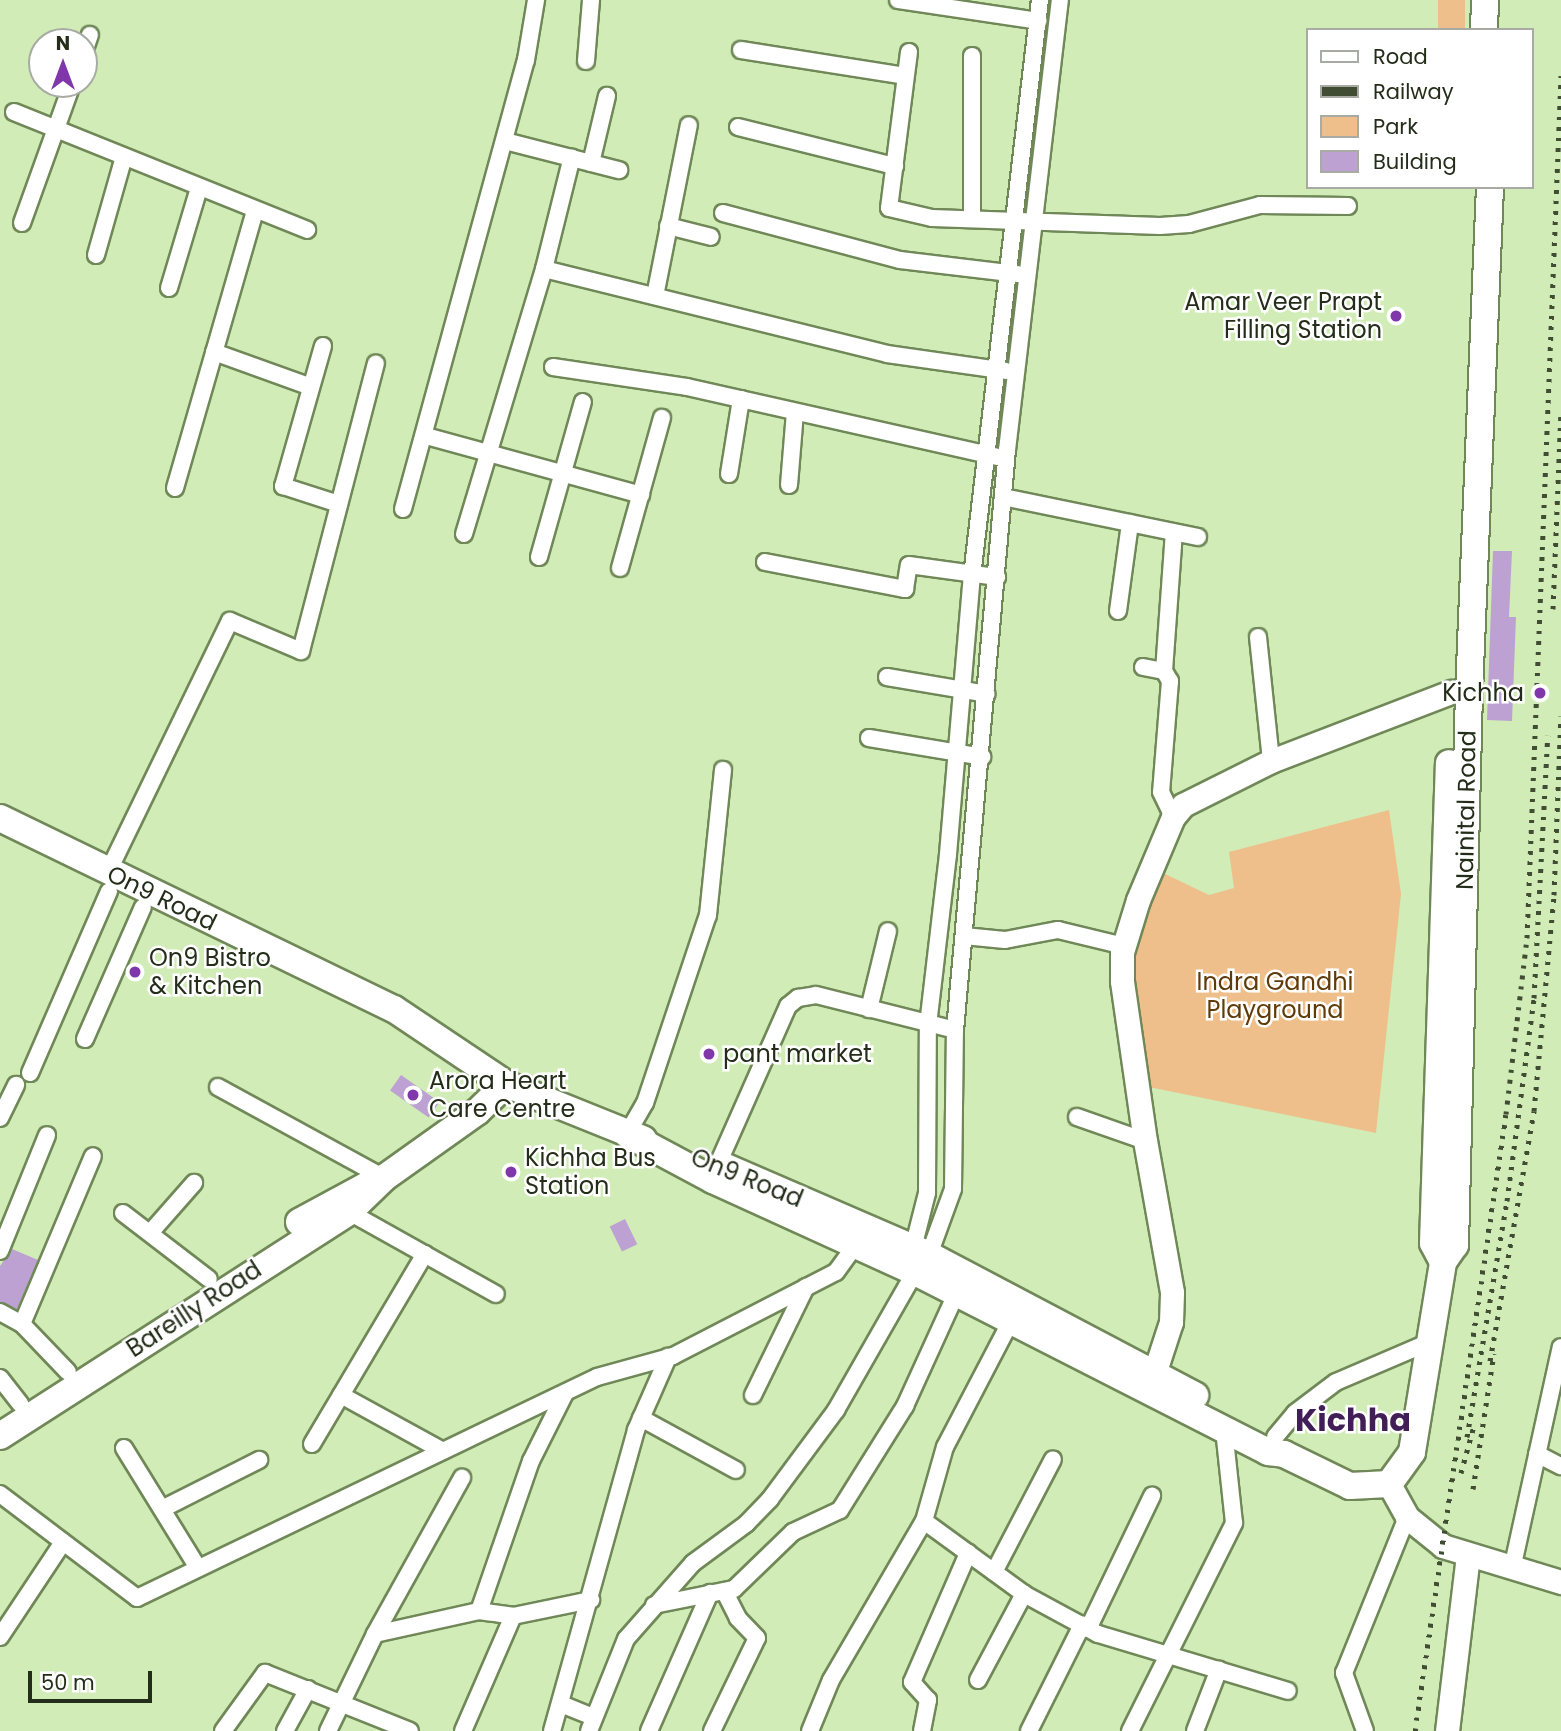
<!DOCTYPE html>
<html>
<head>
<meta charset="utf-8">
<style>
  body { margin:0 }
  #map { position:relative; width:1561px; height:1731px; overflow:hidden; background:#d1ecb7; font-family:Poppins,sans-serif }
  div>[style] { position:absolute }
  [style*='--x'] { left:calc(var(--x)*1px); top:calc(var(--y)*1px); width:calc(var(--w)*1px); rotate:calc(var(--a)*1deg) }
  .green>* { inset:0; background:#eebf8a; transform-origin:0 0 }
  .building>* { inset:0; background:#bca1d2; transform-origin:0 0 }
  .roads { filter:drop-shadow(2px 0 #708858) drop-shadow(-2px 0 #708858) drop-shadow(0 2px #708858) drop-shadow(0 -2px #708858) }
  .street>* { height:16px; margin:-8px; padding:0 8px; transform-origin:8px; border-radius:8px; background:#fff }
  .secondary>* { height:23px; margin:-11.5px; padding:0 11.5px; transform-origin:11.5px; border-radius:11.5px; background:#fff }
  .primary>* { height:26px; margin:-13px; padding:0 13px; transform-origin:13px; border-radius:13px; background:#fff }
  .rail>* { height:5px; margin-top:-2.5px; transform-origin:0; background:repeating-linear-gradient(90deg,#404d33 0 3.5px,transparent 0 10.5px) }
  .dots>* { width:19px; height:19px; translate:-50% -50%; box-sizing:border-box; border:4px solid #fff; border-radius:50% }
  span { translate:-50% -50%; white-space:nowrap; text-align:center; line-height:1.15; -webkit-text-stroke:5px #fff; paint-order:stroke }
  .poi-label { font-size:24px; color:#232d19 }
  .right { translate:-100% -50%; text-align:right }
  .left { translate:0 -50%; text-align:left }
  .street-label { font-size:24px; color:#232d19 }
  .park-label { font-size:24px; color:#5e3b08 }
  .district-label { font-size:32px; color:#411f56; font-weight:700 }
  .legend { position:absolute; left:1306px; top:28px; width:228px; height:161px; box-sizing:border-box; background:#fff; border:2px solid #a7aba3; margin:0; padding:9px 12px; list-style:none; font-size:21px; color:#232d19 }
  .legend li { display:flex; align-items:center; gap:14px; height:35px }
  .legend b { width:35px; border:2px solid #a7aba3 }
  .north { position:absolute; left:28px; top:28px; width:70px; height:70px; box-sizing:border-box; background:#fff; border:2px solid #a7aba3; border-radius:50%; rotate:0deg; font-size:19px; font-weight:700; line-height:28px; text-align:center; color:#232d19 }
  .north::after { content:''; display:block; margin:auto; width:24px; height:32px; background:#7f37aa; clip-path:polygon(50% 0,100% 100%,50% 72%,0 100%) }
  .scale { position:absolute; left:28px; top:1671px; width:124px; height:32px; box-sizing:border-box; border:4px solid #232d19; border-top:0; padding-left:9px; font-size:21px; line-height:24px; white-space:nowrap; color:#232d19; -webkit-text-stroke:5px #fff; paint-order:stroke }
</style>
</head>
<body>
<div id="map">
  <div class="green">
    <div style="left:1438px;top:0;width:27px;height:30px"></div>
    <div style="clip-path:polygon(1389px 810px,1401px 894px,1376px 1133px,1144px 1086px,1126px 984px,1131px 949px,1161px 872px,1209px 895px,1234px 888px,1229px 852px)"></div>
  </div>
  <div class="building">
    <div style="clip-path:polygon(1493px 551px,1512px 551px,1509px 617px,1516px 617px,1512px 721px,1487px 720px)"></div>
    <div style="left:401px;top:1075px;width:47px;height:19px;rotate:35deg"></div>
    <div style="left:625px;top:1219px;width:28px;height:17px;rotate:64deg"></div>
    <div style="clip-path:polygon(12px 1249px,38px 1260px,17px 1309px,0 1302px,0 1266px)"></div>
  </div>
  <div class="roads">
    <div class="street">
      <div style="--x:898;--y:0;--w:142;--a:8.5"></div>
      <div style="--x:741;--y:50;--w:166;--a:9"></div>
      <div style="--x:84;--y:52;--w:18;--a:-71"></div>
      <div style="--x:909;--y:52;--w:157;--a:97.3"></div>
      <div style="--x:889;--y:208;--w:44;--a:13.1"></div>
      <div style="--x:932;--y:218;--w:228;--a:2"></div>
      <div style="--x:1160;--y:226;--w:29;--a:-4"></div>
      <div style="--x:1189;--y:224;--w:73;--a:-15"></div>
      <div style="--x:1260;--y:205;--w:88;--a:0.7"></div>
      <div style="--x:972;--y:56;--w:163;--a:90"></div>
      <div style="--x:586;--y:61;--w:61;--a:-85.3"></div>
      <div style="--x:14;--y:112;--w:316;--a:21.9"></div>
      <div style="--x:738;--y:127;--w:162;--a:14"></div>
      <div style="--x:505;--y:141;--w:118;--a:14.3"></div>
      <div style="--x:591;--y:163;--w:69;--a:-76.6"></div>
      <div style="--x:723;--y:213;--w:183;--a:14.9"></div>
      <div style="--x:900;--y:260;--w:119;--a:6.8"></div>
      <div style="--x:22;--y:223;--w:148;--a:-70.2"></div>
      <div style="--x:668;--y:226;--w:44;--a:14.3"></div>
      <div style="--x:96;--y:255;--w:102;--a:-74.1"></div>
      <div style="--x:544;--y:269;--w:353;--a:13.9"></div>
      <div style="--x:887;--y:354;--w:120;--a:8.1"></div>
      <div style="--x:169;--y:288;--w:104;--a:-73.3"></div>
      <div style="--x:655;--y:296;--w:174;--a:-78.8"></div>
      <div style="--x:323;--y:346;--w:146;--a:105.9"></div>
      <div style="--x:283;--y:486;--w:59;--a:17.8"></div>
      <div style="--x:214;--y:352;--w:103;--a:19.8"></div>
      <div style="--x:553;--y:367;--w:135;--a:8.5"></div>
      <div style="--x:687;--y:387;--w:318;--a:12.7"></div>
      <div style="--x:426;--y:436;--w:223;--a:15.3"></div>
      <div style="--x:729;--y:474;--w:76;--a:-80.9"></div>
      <div style="--x:789;--y:485;--w:73;--a:-85.3"></div>
      <div style="--x:175;--y:488;--w:288;--a:-73.9"></div>
      <div style="--x:1003;--y:497;--w:199;--a:11.6"></div>
      <div style="--x:403;--y:509;--w:466;--a:-74.7"></div>
      <div style="--x:526;--y:60;--w:61;--a:-80.5"></div>
      <div style="--x:464;--y:534;--w:277;--a:-73.2"></div>
      <div style="--x:544;--y:269;--w:115;--a:-76"></div>
      <div style="--x:539;--y:557;--w:161;--a:-74.2"></div>
      <div style="--x:765;--y:562;--w:143;--a:10.9"></div>
      <div style="--x:905;--y:589;--w:24;--a:-81"></div>
      <div style="--x:909;--y:565;--w:89;--a:7.8"></div>
      <div style="--x:620;--y:568;--w:156;--a:-74.4"></div>
      <div style="--x:1118;--y:611;--w:89;--a:-82.2"></div>
      <div style="--x:1258;--y:637;--w:125;--a:84"></div>
      <div style="--x:1143;--y:667;--w:21;--a:11"></div>
      <div style="--x:1164;--y:671;--w:12;--a:59"></div>
      <div style="--x:1170;--y:681;--w:111;--a:94.6"></div>
      <div style="--x:1161;--y:792;--w:28;--a:64"></div>
      <div style="--x:1164;--y:671;--w:139;--a:-85.9"></div>
      <div style="--x:887;--y:677;--w:101;--a:9.6"></div>
      <div style="--x:869;--y:738;--w:115;--a:9.5"></div>
      <div style="--x:108;--y:872;--w:279;--a:-64.1"></div>
      <div style="--x:230;--y:621;--w:77;--a:22.9"></div>
      <div style="--x:301;--y:651;--w:297;--a:-75.4"></div>
      <div style="--x:964;--y:936;--w:41;--a:5.6"></div>
      <div style="--x:1005;--y:940;--w:54;--a:-10.7"></div>
      <div style="--x:1058;--y:930;--w:68;--a:13.6"></div>
      <div style="--x:869;--y:1009;--w:80;--a:-76.3"></div>
      <div style="--x:85;--y:1039;--w:144;--a:-66.3"></div>
      <div style="--x:30;--y:1073;--w:198;--a:-66.5"></div>
      <div style="--x:218;--y:1087;--w:189;--a:28.7"></div>
      <div style="--x:1077;--y:1117;--w:72;--a:19.4"></div>
      <div style="--x:0;--y:1118;--w:37;--a:-64"></div>
      <div style="--x:627;--y:1134;--w:36;--a:-60"></div>
      <div style="--x:645;--y:1103;--w:198;--a:-71.5"></div>
      <div style="--x:708;--y:915;--w:146;--a:-84.1"></div>
      <div style="--x:718;--y:1164;--w:173;--a:-66.1"></div>
      <div style="--x:788;--y:1006;--w:13;--a:-39"></div>
      <div style="--x:798;--y:998;--w:18;--a:-9"></div>
      <div style="--x:816;--y:995;--w:143;--a:14.1"></div>
      <div style="--x:349;--y:1212;--w:168;--a:29.2"></div>
      <div style="--x:123;--y:1213;--w:108;--a:37.5"></div>
      <div style="--x:150;--y:1233;--w:67;--a:-48.7"></div>
      <div style="--x:913;--y:1248;--w:57;--a:-75.7"></div>
      <div style="--x:927;--y:1193;--w:168;--a:-89.7"></div>
      <div style="--x:928;--y:1025;--w:172;--a:-83.3"></div>
      <div style="--x:948;--y:854;--w:279;--a:-85.1"></div>
      <div style="--x:972;--y:576;--w:580;--a:-83.27"></div>
      <div style="--x:0;--y:1251;--w:125;--a:-67.9"></div>
      <div style="--x:929;--y:1255;--w:70;--a:-70"></div>
      <div style="--x:953;--y:1189;--w:159;--a:-89.3"></div>
      <div style="--x:955;--y:1030;--w:582;--a:-84.88"></div>
      <div style="--x:1007;--y:450;--w:453;--a:-83.3"></div>
      <div style="--x:0;--y:1312;--w:25;--a:29"></div>
      <div style="--x:22;--y:1324;--w:66;--a:46.2"></div>
      <div style="--x:22;--y:1324;--w:182;--a:-67.1"></div>
      <div style="--x:0;--y:1378;--w:33;--a:52"></div>
      <div style="--x:341;--y:1395;--w:116;--a:28.8"></div>
      <div style="--x:753;--y:1395;--w:120;--a:-63.9"></div>
      <div style="--x:641;--y:1418;--w:108;--a:28.7"></div>
      <div style="--x:1275;--y:1437;--w:31;--a:-50"></div>
      <div style="--x:1295;--y:1413;--w:51;--a:-37.1"></div>
      <div style="--x:1336;--y:1382;--w:102;--a:-23.1"></div>
      <div style="--x:312;--y:1444;--w:221;--a:-59.3"></div>
      <div style="--x:124;--y:1448;--w:141;--a:58.3"></div>
      <div style="--x:1537;--y:1454;--w:27;--a:27"></div>
      <div style="--x:0;--y:1494;--w:172;--a:37.2"></div>
      <div style="--x:137;--y:1598;--w:510;--a:-25.66"></div>
      <div style="--x:597;--y:1377;--w:79;--a:-15.4"></div>
      <div style="--x:673;--y:1356;--w:183;--a:-27.3"></div>
      <div style="--x:836;--y:1272;--w:32;--a:-54"></div>
      <div style="--x:162;--y:1509;--w:109;--a:-26.8"></div>
      <div style="--x:924;--y:1521;--w:124;--a:36.1"></div>
      <div style="--x:1024;--y:1594;--w:84;--a:28.4"></div>
      <div style="--x:1098;--y:1634;--w:198;--a:16.7"></div>
      <div style="--x:1512;--y:1569;--w:227;--a:-77.6"></div>
      <div style="--x:994;--y:1572;--w:127;--a:-62.4"></div>
      <div style="--x:654;--y:1605;--w:82;--a:-11.3"></div>
      <div style="--x:734;--y:1589;--w:82;--a:-44"></div>
      <div style="--x:793;--y:1532;--w:52;--a:-25.1"></div>
      <div style="--x:840;--y:1510;--w:123;--a:-58"></div>
      <div style="--x:905;--y:1406;--w:123;--a:-65.5"></div>
      <div style="--x:479;--y:1611;--w:159;--a:-70.9"></div>
      <div style="--x:531;--y:1461;--w:76;--a:-63.4"></div>
      <div style="--x:1088;--y:1629;--w:148;--a:-64.3"></div>
      <div style="--x:375;--y:1634;--w:107;--a:-12.5"></div>
      <div style="--x:479;--y:1611;--w:34;--a:8"></div>
      <div style="--x:513;--y:1616;--w:80;--a:-11.6"></div>
      <div style="--x:0;--y:1637;--w:114;--a:-56.4"></div>
      <div style="--x:978;--y:1680;--w:98;--a:-61.9"></div>
      <div style="--x:561;--y:1704;--w:35;--a:22"></div>
      <div style="--x:223;--y:1731;--w:72;--a:-54.1"></div>
      <div style="--x:265;--y:1673;--w:156;--a:21.8"></div>
      <div style="--x:285;--y:1731;--w:48;--a:-61.3"></div>
      <div style="--x:328;--y:1731;--w:108;--a:-64.1"></div>
      <div style="--x:375;--y:1634;--w:179;--a:-60.9"></div>
      <div style="--x:463;--y:1731;--w:125;--a:-66.5"></div>
      <div style="--x:552;--y:1731;--w:313;--a:-74.4"></div>
      <div style="--x:636;--y:1430;--w:80;--a:-66.3"></div>
      <div style="--x:589;--y:1731;--w:99;--a:-68.1"></div>
      <div style="--x:626;--y:1639;--w:101;--a:-48.6"></div>
      <div style="--x:693;--y:1563;--w:66;--a:-36.3"></div>
      <div style="--x:746;--y:1524;--w:35;--a:-46"></div>
      <div style="--x:770;--y:1499;--w:111;--a:-53.4"></div>
      <div style="--x:836;--y:1410;--w:159;--a:-60.2"></div>
      <div style="--x:649;--y:1731;--w:151;--a:-66.2"></div>
      <div style="--x:712;--y:1731;--w:103;--a:-64.2"></div>
      <div style="--x:757;--y:1638;--w:28;--a:-134"></div>
      <div style="--x:738;--y:1618;--w:30;--a:-117"></div>
      <div style="--x:810;--y:1731;--w:55;--a:-67.6"></div>
      <div style="--x:831;--y:1680;--w:184;--a:-59.7"></div>
      <div style="--x:924;--y:1521;--w:77;--a:-74.2"></div>
      <div style="--x:945;--y:1447;--w:142;--a:-62.4"></div>
      <div style="--x:922;--y:1731;--w:32;--a:-79"></div>
      <div style="--x:928;--y:1700;--w:24;--a:-132"></div>
      <div style="--x:912;--y:1682;--w:141;--a:-66.5"></div>
      <div style="--x:1029;--y:1731;--w:119;--a:-63.4"></div>
      <div style="--x:1130;--y:1731;--w:233;--a:-63.4"></div>
      <div style="--x:1234;--y:1523;--w:95;--a:-96.1"></div>
      <div style="--x:1195;--y:1731;--w:66;--a:-68.8"></div>
      <div style="--x:1365;--y:1731;--w:62;--a:-109.9"></div>
      <div style="--x:1344;--y:1673;--w:168;--a:-68"></div>
    </div>
    <div class="secondary">
      <div style="--x:1154;--y:1374;--w:55;--a:-71.9"></div>
      <div style="--x:1171;--y:1322;--w:30;--a:-88"></div>
      <div style="--x:1172;--y:1292;--w:153;--a:-100.1"></div>
      <div style="--x:1145;--y:1141;--w:162;--a:-98.2"></div>
      <div style="--x:1122;--y:981;--w:29;--a:-90"></div>
      <div style="--x:1122;--y:952;--w:54;--a:-72.9"></div>
      <div style="--x:1138;--y:900;--w:90;--a:-67.1"></div>
      <div style="--x:1173;--y:817;--w:16;--a:-50"></div>
      <div style="--x:1183;--y:805;--w:98;--a:-26.6"></div>
      <div style="--x:1271;--y:761;--w:193;--a:-21"></div>
      <div style="--x:1389;--y:1484;--w:38;--a:61"></div>
      <div style="--x:1407;--y:1517;--w:46;--a:38.9"></div>
      <div style="--x:1443;--y:1546;--w:123;--a:17"></div>
      <div style="--x:1447;--y:1731;--w:176;--a:-83.2"></div>
    </div>
    <div class="primary">
      <div style="--x:1484;--y:30;--w:30;--a:-88"></div>
      <div style="--x:0;--y:818;--w:438;--a:25.9"></div>
      <div style="--x:394;--y:1009;--w:135;--a:33.8"></div>
      <div style="--x:506;--y:1084;--w:148;--a:21.9"></div>
      <div style="--x:627;--y:1134;--w:98;--a:28.1"></div>
      <div style="--x:713;--y:1180;--w:222;--a:24.5"></div>
      <div style="--x:915;--y:1272;--w:396;--a:27"></div>
      <div style="--x:1268;--y:1452;--w:16;--a:7"></div>
      <div style="--x:1284;--y:1454;--w:73;--a:25.9"></div>
      <div style="--x:1350;--y:1486;--w:39;--a:-3"></div>
      <div style="--x:1389;--y:1484;--w:39;--a:-54"></div>
      <div style="--x:1412;--y:1452;--w:193;--a:-80.7"></div>
      <div style="--x:1443;--y:1262;--w:21;--a:-55"></div>
      <div style="--x:1455;--y:1245;--w:553;--a:-88.55"></div>
      <div style="--x:1469;--y:692;--w:505;--a:-87.62"></div>
      <div style="--x:726;--y:1167;--w:221;--a:23.4"></div>
      <div style="--x:929;--y:1255;--w:301;--a:27.8"></div>
      <div style="--x:299;--y:1222;--w:80;--a:-28.5"></div>
      <div style="--x:1443;--y:1262;--w:21;--a:-118"></div>
      <div style="--x:1433;--y:1243;--w:480;--a:-88.1"></div>
      <div style="--x:0;--y:1436;--w:415;--a:-32.7"></div>
      <div style="--x:349;--y:1212;--w:49;--a:-44.2"></div>
      <div style="--x:384;--y:1178;--w:114;--a:-35.4"></div>
      <div style="--x:477;--y:1112;--w:40;--a:-44"></div>
    </div>
  </div>
  <div class="rail">
    <div style="--x:1553;--y:609;--w:199;--a:-87.7"></div>
    <div style="--x:1490;--y:1361;--w:254;--a:-80"></div>
    <div style="--x:1534;--y:1111;--w:217;--a:-84.7"></div>
    <div style="--x:1554;--y:895;--w:179;--a:-87.8"></div>
    <div style="--x:1467;--y:1437;--w:239;--a:-80.4"></div>
    <div style="--x:1507;--y:1201;--w:205;--a:-82.4"></div>
    <div style="--x:1534;--y:998;--w:263;--a:-87"></div>
    <div style="--x:1461;--y:1473;--w:46;--a:-74.7"></div>
    <div style="--x:1473;--y:1489;--w:137;--a:-81.2"></div>
    <div style="--x:1415;--y:1731;--w:624;--a:-81.61"></div>
    <div style="--x:1506;--y:1114;--w:177;--a:-83.2"></div>
    <div style="--x:1527;--y:938;--w:863;--a:-87.74"></div>
  </div>
  <div class="dots">
    <div style="left:1396px;top:316px;background:#7f37aa"></div>
    <div style="left:1540px;top:693px;background:#7f37aa"></div>
    <div style="left:135px;top:972px;background:#7f37aa"></div>
    <div style="left:709px;top:1054px;background:#7f37aa"></div>
    <div style="left:413px;top:1095px;background:#7f37aa"></div>
    <div style="left:511px;top:1172px;background:#7f37aa"></div>
  </div>
  <div class="poi-label">
    <span class="right" style="left:1382px;top:316px">Amar Veer Prapt<br>Filling Station</span>
    <span class="right" style="left:1524px;top:693px">Kichha</span>
    <span class="left" style="left:149px;top:972px">On9 Bistro<br>&amp; Kitchen</span>
    <span class="left" style="left:723px;top:1054px">pant market</span>
    <span class="left" style="left:429px;top:1095px">Arora Heart<br>Care Centre</span>
    <span class="left" style="left:525px;top:1172px">Kichha Bus<br>Station</span>
  </div>
  <div class="street-label">
    <span style="left:1466px;top:810px;rotate:-89deg">Nainital Road</span>
    <span style="left:162px;top:898px;rotate:26deg">On9 Road</span>
    <span style="left:747px;top:1178px;rotate:22deg">On9 Road</span>
    <span style="left:194px;top:1309px;rotate:-33deg">Bareilly Road</span>
  </div>
  <div class="park-label">
    <span style="left:1275px;top:996px">Indra Gandhi<br>Playground</span>
  </div>
  <div class="district-label">
    <span style="left:1353px;top:1420px">Kichha</span>
  </div>
  <ul class="legend">
  <li><b style="height:9px;background:#fff"></b>Road</li>
  <li><b style="height:9px;background:#404d33"></b>Railway</li>
  <li><b style="height:19px;background:#eebf8a"></b>Park</li>
  <li><b style="height:19px;background:#bca1d2"></b>Building</li>
  </ul>
  <div class="north">N</div>
  <div class="scale">50 m</div>
</div>
</body>
</html>
